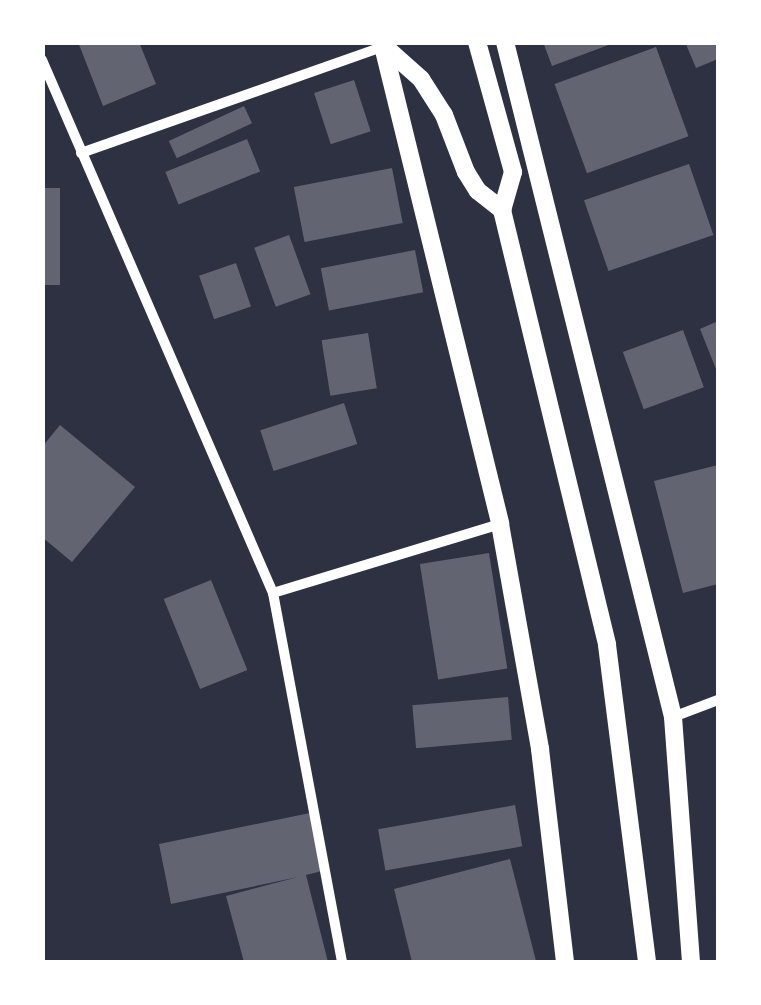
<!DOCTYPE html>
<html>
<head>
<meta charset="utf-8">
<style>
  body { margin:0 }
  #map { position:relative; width:761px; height:1005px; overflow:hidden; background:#2d3142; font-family:Ubuntu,sans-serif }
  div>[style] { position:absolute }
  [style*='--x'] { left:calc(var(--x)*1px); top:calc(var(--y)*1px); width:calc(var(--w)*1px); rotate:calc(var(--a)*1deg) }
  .building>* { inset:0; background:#626471; transform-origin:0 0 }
  .minor>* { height:10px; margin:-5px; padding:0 5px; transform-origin:5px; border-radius:5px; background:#fff }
  .tertiary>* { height:18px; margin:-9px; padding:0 9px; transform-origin:9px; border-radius:9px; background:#fff }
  span { translate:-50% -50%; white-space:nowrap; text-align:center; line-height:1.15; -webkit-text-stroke:8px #fff; paint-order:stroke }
  .frame { position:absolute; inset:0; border:45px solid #fff; pointer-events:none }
</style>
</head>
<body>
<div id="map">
  <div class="building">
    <div style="clip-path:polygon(78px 42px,139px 42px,156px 84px,103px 106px)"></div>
    <div style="clip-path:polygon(543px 42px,614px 42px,614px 43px,552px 66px)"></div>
    <div style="clip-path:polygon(685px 42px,718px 42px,718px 59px,696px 68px)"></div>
    <div style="left:656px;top:47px;width:95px;height:108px;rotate:70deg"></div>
    <div style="left:354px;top:80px;width:54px;height:42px;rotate:72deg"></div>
    <div style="left:244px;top:106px;width:19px;height:83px;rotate:65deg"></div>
    <div style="left:247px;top:139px;width:35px;height:88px;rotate:68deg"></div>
    <div style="left:689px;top:164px;width:75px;height:111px;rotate:71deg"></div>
    <div style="left:392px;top:168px;width:56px;height:100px;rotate:79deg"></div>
    <div style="left:42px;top:188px;width:18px;height:97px"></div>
    <div style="left:289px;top:235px;width:63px;height:37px;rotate:70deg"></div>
    <div style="left:415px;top:250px;width:43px;height:96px;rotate:79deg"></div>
    <div style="left:236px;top:263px;width:46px;height:39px;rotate:71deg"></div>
    <div style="clip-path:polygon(718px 321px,718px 374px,700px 329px)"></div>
    <div style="left:683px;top:330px;width:61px;height:64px;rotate:70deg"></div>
    <div style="left:368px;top:333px;width:56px;height:47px;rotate:81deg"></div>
    <div style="left:344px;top:403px;width:43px;height:88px;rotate:72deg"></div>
    <div style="clip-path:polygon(60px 425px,135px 487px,72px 562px,42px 537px,42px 447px)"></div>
    <div style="clip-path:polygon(718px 465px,718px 584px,683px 593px,654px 481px)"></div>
    <div style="left:489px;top:553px;width:117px;height:70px;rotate:81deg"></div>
    <div style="left:211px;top:580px;width:97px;height:51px;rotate:68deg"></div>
    <div style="left:508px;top:697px;width:43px;height:96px;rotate:85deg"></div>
    <div style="left:515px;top:805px;width:42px;height:139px;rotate:80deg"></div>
    <div style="clip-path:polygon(310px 813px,322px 871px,306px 875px,328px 962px,244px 962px,226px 896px,298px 877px,171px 904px,159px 844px)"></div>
    <div style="clip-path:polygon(510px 859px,536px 961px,412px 962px,394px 889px)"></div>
  </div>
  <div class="minor">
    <div style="--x:42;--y:60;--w:581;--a:66.57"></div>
    <div style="--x:273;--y:593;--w:375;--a:79.4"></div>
    <div style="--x:81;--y:153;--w:321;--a:-19.4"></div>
    <div style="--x:273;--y:593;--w:237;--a:-16.9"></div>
    <div style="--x:673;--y:717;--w:48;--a:-20.7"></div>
  </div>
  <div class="tertiary">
    <div style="--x:382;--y:42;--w:496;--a:76.2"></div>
    <div style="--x:500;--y:524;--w:229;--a:79.9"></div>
    <div style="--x:540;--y:749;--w:214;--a:83.3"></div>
    <div style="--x:477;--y:42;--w:135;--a:74.5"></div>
    <div style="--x:513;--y:172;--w:40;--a:106"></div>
    <div style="--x:502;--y:210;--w:447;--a:76.4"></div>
    <div style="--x:607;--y:645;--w:320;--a:82.8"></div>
    <div style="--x:505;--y:42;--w:696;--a:76.02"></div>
    <div style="--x:673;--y:717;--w:246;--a:85.8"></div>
    <div style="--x:385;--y:47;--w:48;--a:41.6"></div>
    <div style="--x:421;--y:79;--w:43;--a:57.4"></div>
    <div style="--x:444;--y:115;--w:61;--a:68.9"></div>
    <div style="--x:466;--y:172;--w:22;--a:58"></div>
    <div style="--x:478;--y:191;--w:31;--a:38"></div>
  </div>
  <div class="frame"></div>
</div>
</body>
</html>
